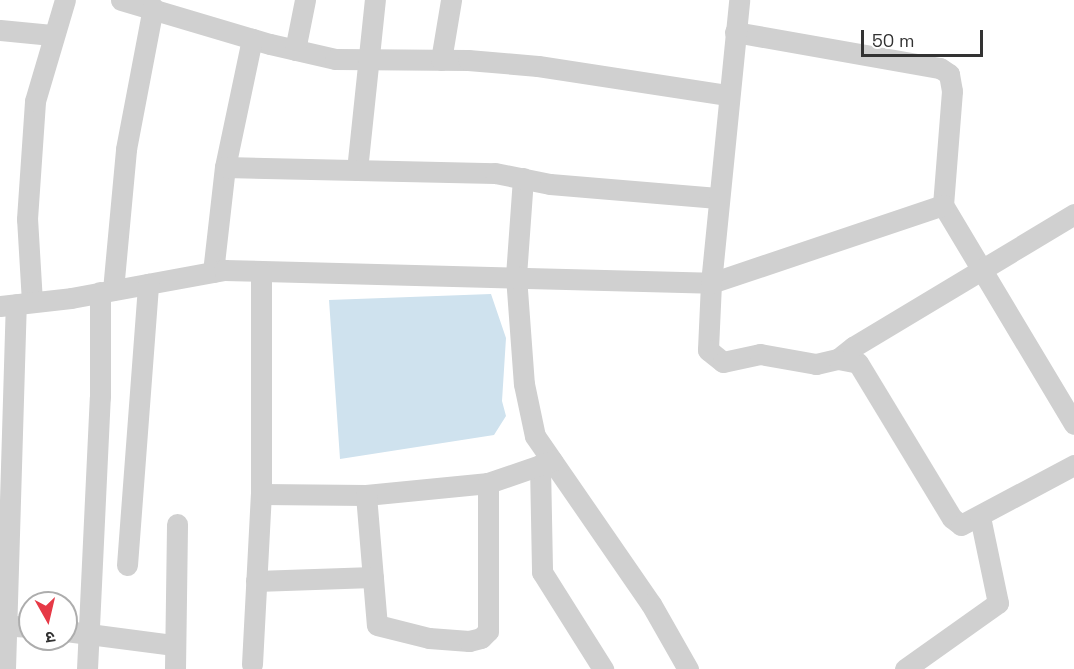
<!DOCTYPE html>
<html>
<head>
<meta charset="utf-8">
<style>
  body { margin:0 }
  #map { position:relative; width:1074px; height:669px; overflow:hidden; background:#fff; font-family:"Space Grotesk","Noto Sans Devanagari",sans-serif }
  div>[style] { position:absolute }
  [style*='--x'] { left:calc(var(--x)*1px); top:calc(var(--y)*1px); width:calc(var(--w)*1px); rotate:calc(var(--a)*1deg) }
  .water>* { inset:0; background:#cfe2ee }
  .minor>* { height:21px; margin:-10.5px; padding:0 10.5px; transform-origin:10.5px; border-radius:10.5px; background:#d0d0d0 }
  span { translate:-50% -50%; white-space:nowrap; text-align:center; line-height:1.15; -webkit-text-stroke:6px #fff; paint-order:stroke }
  .north { position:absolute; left:18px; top:591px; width:60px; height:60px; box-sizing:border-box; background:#fff; border:2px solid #adadad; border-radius:50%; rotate:172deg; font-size:16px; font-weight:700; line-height:24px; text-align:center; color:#333 }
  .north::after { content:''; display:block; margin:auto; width:21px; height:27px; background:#e63946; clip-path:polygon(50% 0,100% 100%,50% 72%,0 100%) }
  .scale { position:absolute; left:861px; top:30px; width:122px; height:27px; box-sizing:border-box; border:3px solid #333; border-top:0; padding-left:8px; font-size:18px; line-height:21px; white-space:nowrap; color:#333; -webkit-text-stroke:4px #fff; paint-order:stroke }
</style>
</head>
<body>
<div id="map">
  <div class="water">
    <div style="clip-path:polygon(491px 294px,506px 338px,502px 401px,506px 416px,494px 435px,340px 459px,329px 300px)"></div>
  </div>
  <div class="minor">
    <div style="--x:121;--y:0;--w:155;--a:16.5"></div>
    <div style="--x:270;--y:44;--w:67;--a:13"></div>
    <div style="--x:335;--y:59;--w:133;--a:0.4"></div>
    <div style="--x:468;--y:60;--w:70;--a:4.9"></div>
    <div style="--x:538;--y:66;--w:192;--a:8.7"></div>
    <div style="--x:0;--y:30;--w:52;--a:5.5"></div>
    <div style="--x:735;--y:32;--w:208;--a:10"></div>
    <div style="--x:940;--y:68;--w:11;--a:34"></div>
    <div style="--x:949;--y:74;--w:17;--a:80"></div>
    <div style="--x:952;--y:91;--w:114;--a:94.5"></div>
    <div style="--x:943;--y:205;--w:255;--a:59.1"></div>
    <div style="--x:295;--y:50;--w:51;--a:-78.7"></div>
    <div style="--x:441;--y:60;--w:61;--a:-80.5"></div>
    <div style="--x:225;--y:167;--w:131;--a:-78.1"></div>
    <div style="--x:357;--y:170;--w:171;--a:-84"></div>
    <div style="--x:523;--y:178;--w:98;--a:94.1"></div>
    <div style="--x:516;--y:276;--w:108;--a:85.8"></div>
    <div style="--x:524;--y:384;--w:53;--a:78.1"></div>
    <div style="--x:535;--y:436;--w:204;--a:55.4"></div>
    <div style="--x:651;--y:604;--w:75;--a:60.4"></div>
    <div style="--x:943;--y:205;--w:245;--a:161.4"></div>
    <div style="--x:711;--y:283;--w:67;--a:92.6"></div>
    <div style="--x:708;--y:350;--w:19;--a:39"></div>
    <div style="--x:723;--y:362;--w:38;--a:-12"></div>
    <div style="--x:760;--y:354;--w:57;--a:10.1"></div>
    <div style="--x:816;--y:364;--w:23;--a:-13"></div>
    <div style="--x:838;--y:359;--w:20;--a:11"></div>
    <div style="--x:858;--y:363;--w:181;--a:58.8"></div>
    <div style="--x:952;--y:518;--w:11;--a:38"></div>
    <div style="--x:961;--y:525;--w:128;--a:-28"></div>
    <div style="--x:213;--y:272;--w:106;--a:-83.5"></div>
    <div style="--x:225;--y:167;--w:270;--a:1.3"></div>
    <div style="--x:495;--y:173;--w:56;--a:11.3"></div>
    <div style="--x:550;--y:184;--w:168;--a:4.8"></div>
    <div style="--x:113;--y:290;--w:142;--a:-84.7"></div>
    <div style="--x:126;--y:149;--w:144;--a:-79.2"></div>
    <div style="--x:32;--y:302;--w:83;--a:-93.4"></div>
    <div style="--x:27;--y:219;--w:118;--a:-86.1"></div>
    <div style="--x:35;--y:101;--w:105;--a:-73.5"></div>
    <div style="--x:0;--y:306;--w:71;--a:-6.4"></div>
    <div style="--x:71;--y:298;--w:156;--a:-10.4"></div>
    <div style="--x:224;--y:270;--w:487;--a:1.5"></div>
    <div style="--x:711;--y:283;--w:284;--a:-84.3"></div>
    <div style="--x:838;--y:359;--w:19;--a:-39"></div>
    <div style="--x:853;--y:347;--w:258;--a:-31"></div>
    <div style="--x:540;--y:465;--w:107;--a:88.9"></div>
    <div style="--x:542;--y:572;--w:115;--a:57.8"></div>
    <div style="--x:261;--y:494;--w:105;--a:0.5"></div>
    <div style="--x:366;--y:495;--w:123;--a:-5.6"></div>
    <div style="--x:488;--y:483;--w:68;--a:-19"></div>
    <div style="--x:366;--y:495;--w:130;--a:85.2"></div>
    <div style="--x:377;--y:625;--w:54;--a:14"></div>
    <div style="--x:429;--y:638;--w:40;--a:4.3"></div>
    <div style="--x:469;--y:641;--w:12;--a:-14"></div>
    <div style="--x:481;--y:638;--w:10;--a:-45"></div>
    <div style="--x:488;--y:631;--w:148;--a:-90"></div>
    <div style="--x:127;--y:565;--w:282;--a:-85.7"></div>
    <div style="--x:256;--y:581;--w:117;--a:-2"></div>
    <div style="--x:0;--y:625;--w:30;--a:4"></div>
    <div style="--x:66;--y:631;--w:109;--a:7.4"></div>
    <div style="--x:252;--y:664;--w:170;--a:-87"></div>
    <div style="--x:261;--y:494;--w:222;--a:-90"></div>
    <div style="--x:5;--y:669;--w:365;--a:-88.3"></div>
    <div style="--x:87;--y:669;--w:272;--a:-87.3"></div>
    <div style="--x:100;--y:397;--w:105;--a:-90"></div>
    <div style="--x:175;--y:669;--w:145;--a:-89.2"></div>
    <div style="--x:905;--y:669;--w:114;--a:-35.4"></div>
    <div style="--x:998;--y:603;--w:88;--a:-101.8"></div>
  </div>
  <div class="north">उ</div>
  <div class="scale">50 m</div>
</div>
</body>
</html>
